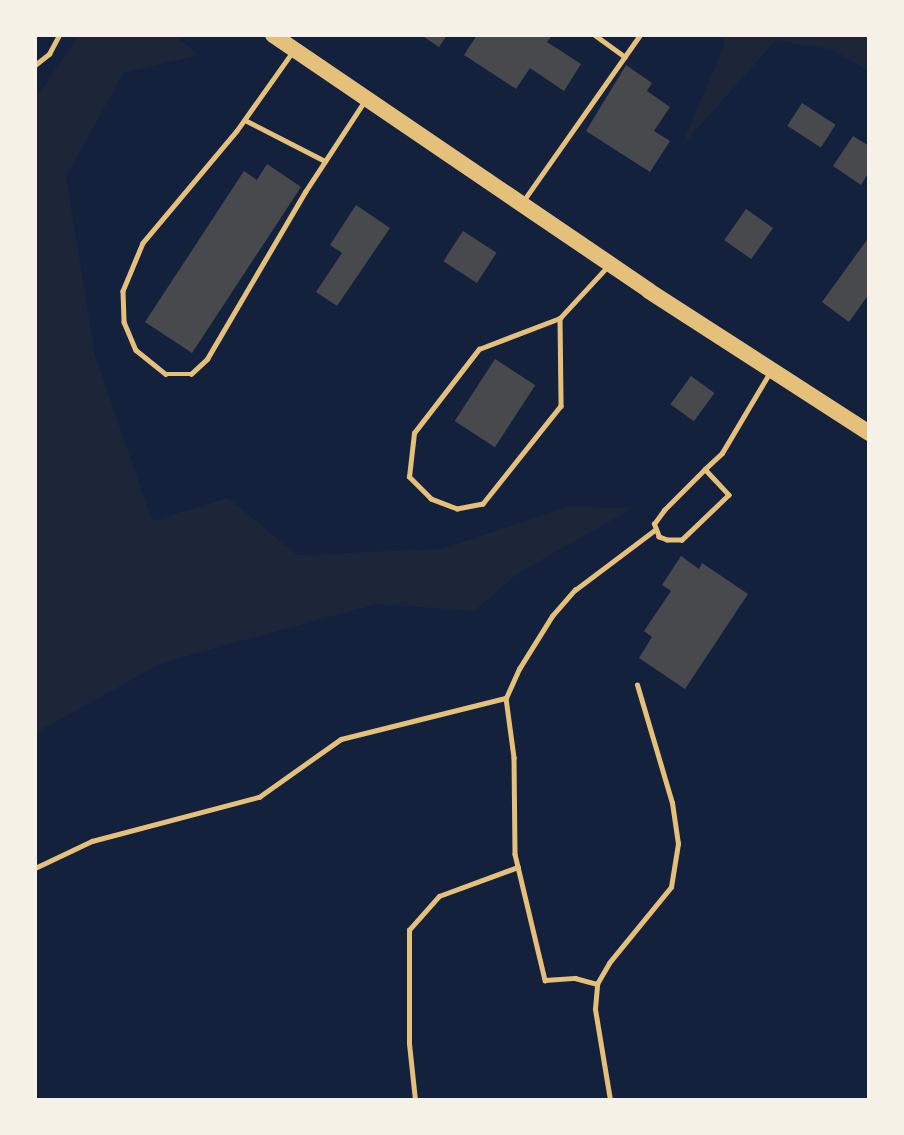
<!DOCTYPE html>
<html>
<head>
<meta charset="utf-8">
<style>
  body { margin:0 }
  #map { position:relative; width:904px; height:1135px; overflow:hidden; background:#14213d; font-family:Figtree,sans-serif }
  div>[style] { position:absolute }
  [style*='--x'] { left:calc(var(--x)*1px); top:calc(var(--y)*1px); width:calc(var(--w)*1px); rotate:calc(var(--a)*1deg) }
  .green>* { inset:0; background:#1d2539 }
  .building>* { inset:0; background:#48494c; transform-origin:0 0 }
  .service>* { height:4.5px; margin:-2.25px; padding:0 2.25px; transform-origin:2.25px; border-radius:2.25px; background:#e5c07b }
  .trunk>* { height:16px; margin:-8px; padding:0 8px; transform-origin:8px; border-radius:8px; background:#e5c07b }
  span { translate:-50% -50%; white-space:nowrap; text-align:center; line-height:1.15; -webkit-text-stroke:7px #f6f1e7; paint-order:stroke }
  .frame { position:absolute; inset:0; border:37px solid #f6f1e7; pointer-events:none }
</style>
</head>
<body>
<div id="map">
  <div class="green">
    <div style="clip-path:polygon(79px 35px,174px 35px,199px 55px,123px 73px,66px 177px,95px 355px,152px 521px,228px 498px,297px 555px,442px 549px,569px 507px,633px 508px,518px 573px,474px 611px,376px 604px,164px 662px,35px 733px,35px 99px)"></div>
    <div style="clip-path:polygon(724px 35px,869px 35px,869px 72px,834px 50px,776px 40px,681px 147px,724px 46px)"></div>
  </div>
  <div class="building">
    <div style="clip-path:polygon(421px 35px,447px 35px,439px 47px)"></div>
    <div style="clip-path:polygon(477px 35px,548px 35px,551px 37px,547px 42px,581px 64px,564px 91px,530px 68px,516px 89px,464px 55px)"></div>
    <div style="clip-path:polygon(626px 65px,652px 83px,647px 91px,670px 107px,654px 131px,670px 141px,650px 172px,586px 131px)"></div>
    <div style="left:802px;top:103px;width:40px;height:27px;rotate:33deg"></div>
    <div style="clip-path:polygon(853px 136px,869px 146px,869px 172px,861px 185px,833px 166px)"></div>
    <div style="clip-path:polygon(267px 164px,301px 187px,192px 353px,145px 322px,244px 171px,257px 180px)"></div>
    <div style="clip-path:polygon(356px 205px,390px 228px,337px 306px,316px 292px,342px 253px,330px 245px)"></div>
    <div style="left:746px;top:209px;width:33px;height:38px;rotate:35deg"></div>
    <div style="left:463px;top:231px;width:40px;height:36px;rotate:33deg"></div>
    <div style="clip-path:polygon(869px 237px,869px 294px,849px 322px,822px 302px)"></div>
    <div style="left:495px;top:359px;width:48px;height:74px;rotate:33deg"></div>
    <div style="left:691px;top:376px;width:29px;height:35px;rotate:36deg"></div>
    <div style="clip-path:polygon(681px 556px,699px 569px,702px 563px,748px 594px,685px 689px,639px 658px,652px 637px,644px 631px,671px 591px,662px 585px)"></div>
  </div>
  <div class="service">
    <div style="--x:595;--y:35;--w:37;--a:36"></div>
    <div style="--x:293;--y:52;--w:97;--a:125.3"></div>
    <div style="--x:237;--y:131;--w:146;--a:130"></div>
    <div style="--x:143;--y:243;--w:52;--a:112.6"></div>
    <div style="--x:123;--y:291;--w:31;--a:88"></div>
    <div style="--x:124;--y:322;--w:30;--a:67"></div>
    <div style="--x:136;--y:350;--w:38;--a:39"></div>
    <div style="--x:166;--y:374;--w:25;--a:0"></div>
    <div style="--x:191;--y:374;--w:22;--a:-43"></div>
    <div style="--x:207;--y:359;--w:194;--a:-59.6"></div>
    <div style="--x:305;--y:192;--w:108;--a:-56.8"></div>
    <div style="--x:35;--y:65;--w:18;--a:-38"></div>
    <div style="--x:49;--y:54;--w:21;--a:-62"></div>
    <div style="--x:245;--y:120;--w:90;--a:27.1"></div>
    <div style="--x:524;--y:200;--w:202;--a:-54.9"></div>
    <div style="--x:560;--y:318;--w:88;--a:89.3"></div>
    <div style="--x:561;--y:406;--w:125;--a:128.5"></div>
    <div style="--x:483;--y:504;--w:26;--a:169"></div>
    <div style="--x:457;--y:509;--w:28;--a:-159"></div>
    <div style="--x:431;--y:499;--w:31;--a:-135"></div>
    <div style="--x:409;--y:477;--w:44;--a:-83.5"></div>
    <div style="--x:414;--y:433;--w:106;--a:-52.3"></div>
    <div style="--x:479;--y:349;--w:87;--a:-20.9"></div>
    <div style="--x:560;--y:318;--w:69;--a:-47.3"></div>
    <div style="--x:705;--y:469;--w:35;--a:47"></div>
    <div style="--x:729;--y:495;--w:65;--a:136.2"></div>
    <div style="--x:682;--y:540;--w:15;--a:180"></div>
    <div style="--x:667;--y:540;--w:9;--a:-159"></div>
    <div style="--x:659;--y:537;--w:14;--a:-111"></div>
    <div style="--x:654;--y:524;--w:17;--a:-54"></div>
    <div style="--x:664;--y:510;--w:58;--a:-45"></div>
    <div style="--x:705;--y:469;--w:23;--a:-43"></div>
    <div style="--x:722;--y:453;--w:92;--a:-59.3"></div>
    <div style="--x:506;--y:698;--w:60;--a:82.3"></div>
    <div style="--x:514;--y:757;--w:97;--a:89.4"></div>
    <div style="--x:515;--y:854;--w:130;--a:76.6"></div>
    <div style="--x:545;--y:980;--w:30;--a:-4"></div>
    <div style="--x:575;--y:978;--w:23;--a:15"></div>
    <div style="--x:35;--y:868;--w:63;--a:-25.3"></div>
    <div style="--x:92;--y:841;--w:173;--a:-14.8"></div>
    <div style="--x:259;--y:797;--w:100;--a:-35.3"></div>
    <div style="--x:341;--y:739;--w:170;--a:-14"></div>
    <div style="--x:506;--y:698;--w:32;--a:-66"></div>
    <div style="--x:519;--y:669;--w:62;--a:-58.1"></div>
    <div style="--x:552;--y:616;--w:35;--a:-49"></div>
    <div style="--x:575;--y:590;--w:100;--a:-36.9"></div>
    <div style="--x:415;--y:1100;--w:56;--a:-96.1"></div>
    <div style="--x:409;--y:1044;--w:114;--a:-90"></div>
    <div style="--x:409;--y:930;--w:45;--a:-48.6"></div>
    <div style="--x:439;--y:896;--w:84;--a:-20.2"></div>
    <div style="--x:610;--y:1100;--w:92;--a:-99.4"></div>
    <div style="--x:595;--y:1009;--w:25;--a:-85"></div>
    <div style="--x:597;--y:984;--w:24;--a:-60"></div>
    <div style="--x:609;--y:963;--w:98;--a:-50.8"></div>
    <div style="--x:671;--y:887;--w:44;--a:-80.8"></div>
    <div style="--x:678;--y:844;--w:41;--a:-98.3"></div>
    <div style="--x:672;--y:803;--w:123;--a:-106.5"></div>
  </div>
  <div class="trunk">
    <div style="--x:273;--y:35;--w:455;--a:34.2"></div>
    <div style="--x:649;--y:291;--w:262;--a:32.8"></div>
  </div>
  <div class="frame"></div>
</div>
</body>
</html>
